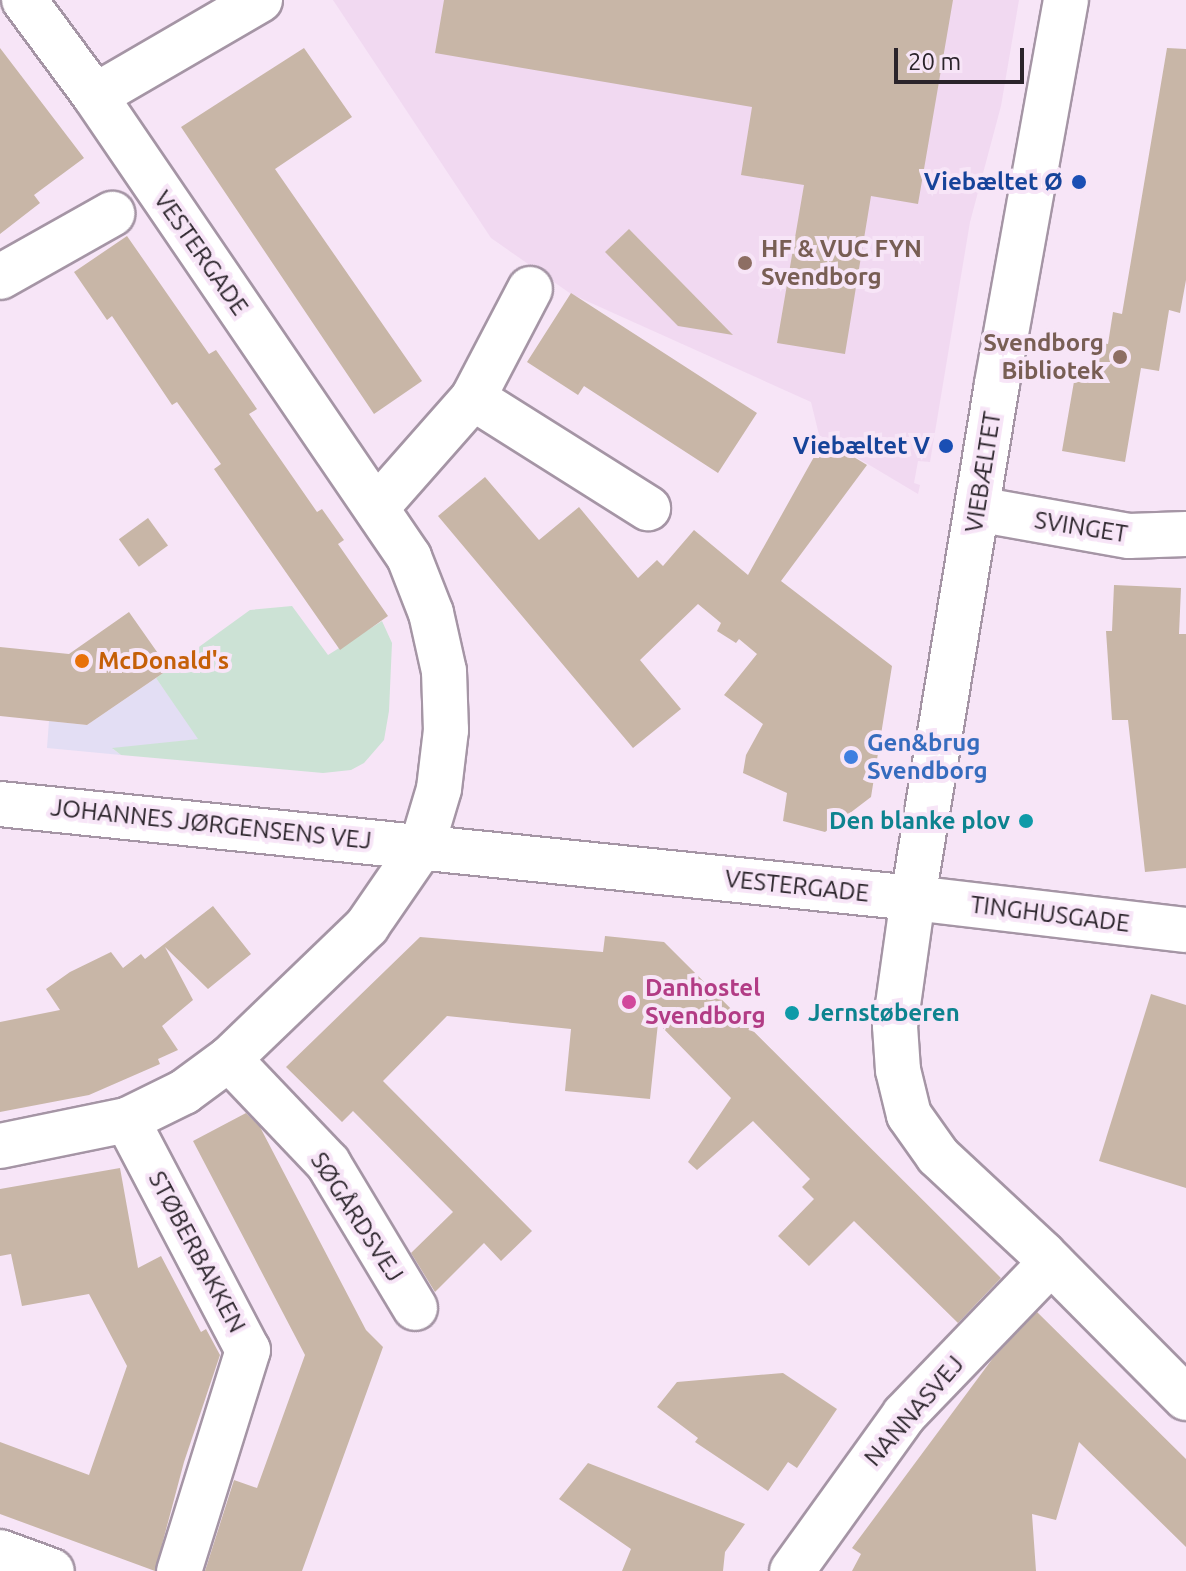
<!DOCTYPE html>
<html>
<head>
<meta charset="utf-8">
<style>
  body { margin:0 }
  #map { position:relative; width:1186px; height:1571px; overflow:hidden; background:#f7e5f7; font-family:Ubuntu,sans-serif }
  div>[style] { position:absolute }
  [style*='--x'] { left:calc(var(--x)*1px); top:calc(var(--y)*1px); width:calc(var(--w)*1px); rotate:calc(var(--a)*1deg) }
  .commercial>* { inset:0; background:#e3def4 }
  .built>* { inset:0; background:#f1d9f1 }
  .green>* { inset:0; background:#cce2d5 }
  .building>* { inset:0; background:#c8b6a7; transform-origin:0 0 }
  .roads { filter:drop-shadow(2px 0 #a595a5) drop-shadow(-2px 0 #a595a5) drop-shadow(0 2px #a595a5) drop-shadow(0 -2px #a595a5) }
  .street>* { height:44px; margin:-22px; padding:0 22px; transform-origin:22px; border-radius:22px; background:#fff }
  .secondary>* { height:44px; margin:-22px; padding:0 22px; transform-origin:22px; border-radius:22px; background:#fff }
  .dots>* { width:22px; height:22px; translate:-50% -50%; box-sizing:border-box; border:4px solid #f7e5f7; border-radius:50% }
  span { translate:-50% -50%; white-space:nowrap; text-align:center; line-height:1.15; -webkit-text-stroke:8px #f7e5f7; paint-order:stroke }
  .transit-label { font-size:24px; color:#164399; font-weight:700 }
  .right { translate:-100% -50%; text-align:right }
  .education-label { font-size:24px; color:#785e54; font-weight:700 }
  .left { translate:0 -50%; text-align:left }
  .street-label { font-size:24px; color:#2b242b }
  .food-label { font-size:24px; color:#c56008; font-weight:700 }
  .shop-label { font-size:24px; color:#366cbe; font-weight:700 }
  .culture-label { font-size:24px; color:#0d838f; font-weight:700 }
  .hotel-label { font-size:24px; color:#b23c85; font-weight:700 }
  .scale { position:absolute; left:894px; top:48px; width:130px; height:36px; box-sizing:border-box; border:4px solid #2b242b; border-top:0; padding-left:10px; font-size:24px; line-height:28px; white-space:nowrap; color:#2b242b; -webkit-text-stroke:6px #f7e5f7; paint-order:stroke }
</style>
</head>
<body>
<div id="map">
  <div class="commercial">
    <div style="clip-path:polygon(156px 678px,199px 739px,113px 749px,121px 755px,47px 748px,49px 721px,87px 725px)"></div>
  </div>
  <div class="built">
    <div style="clip-path:polygon(333px 0,1019px 0,1001px 106px,970px 222px,930px 462px,918px 461px,914px 483px,920px 485px,918px 494px,819px 435px,811px 402px,571px 294px,491px 238px)"></div>
  </div>
  <div class="green">
    <div style="clip-path:polygon(292px 606px,328px 655px,382px 621px,392px 643px,389px 711px,384px 740px,364px 763px,351px 770px,323px 773px,121px 755px,112px 748px,198px 739px,156px 678px,250px 610px)"></div>
  </div>
  <div class="building">
    <div style="clip-path:polygon(444px 0,953px 0,918px 204px,871px 196px,845px 354px,777px 343px,804px 185px,741px 175px,752px 107px,435px 53px)"></div>
    <div style="clip-path:polygon(0 48px,84px 158px,34px 195px,40px 203px,0 234px)"></div>
    <div style="clip-path:polygon(304px 48px,352px 117px,275px 169px,422px 381px,374px 414px,181px 127px)"></div>
    <div style="clip-path:polygon(1167px 48px,1186px 49px,1186px 280px,1180px 313px,1169px 310px,1159px 371px,1141px 368px,1125px 462px,1062px 451px,1076px 370px,1090px 373px,1095px 342px,1108px 344px,1113px 312px,1122px 314px)"></div>
    <div style="clip-path:polygon(629px 229px,733px 335px,678px 326px,605px 252px)"></div>
    <div style="clip-path:polygon(127px 236px,209px 354px,216px 350px,257px 409px,249px 414px,317px 512px,322px 509px,344px 540px,338px 544px,388px 616px,340px 650px,214px 469px,221px 464px,177px 402px,172px 405px,112px 316px,107px 320px,74px 272px)"></div>
    <div style="clip-path:polygon(571px 293px,757px 413px,718px 473px,584px 386px,578px 395px,527px 362px)"></div>
    <div style="clip-path:polygon(824px 439px,867px 465px,781px 581px,892px 666px,871px 797px,825px 832px,783px 821px,787px 793px,743px 773px,746px 755px,763px 724px,724px 695px,757px 654px,739px 639px,736px 643px,717px 631px,721px 623px,698px 604px,640px 660px,681px 709px,633px 748px,438px 516px,485px 477px,539px 540px,579px 507px,638px 578px,657px 560px,663px 566px,694px 530px,748px 575px)"></div>
    <div style="left:148px;top:518px;width:34px;height:36px;rotate:54deg"></div>
    <div style="clip-path:polygon(1114px 585px,1181px 588px,1179px 634px,1186px 634px,1186px 868px,1145px 872px,1128px 720px,1112px 720px,1106px 631px,1112px 631px)"></div>
    <div style="clip-path:polygon(129px 612px,169px 669px,87px 725px,0 716px,0 647px,69px 654px)"></div>
    <div style="clip-path:polygon(213px 906px,251px 954px,208px 989px,165px 947px,193px 1000px,162px 1026px,178px 1050px,158px 1059px,160px 1064px,89px 1095px,0 1112px,0 1022px,60px 1010px,46px 989px,70px 972px,111px 952px,123px 968px,141px 954px,145px 959px)"></div>
    <div style="clip-path:polygon(605px 936px,664px 942px,1001px 1278px,958px 1323px,854px 1221px,809px 1266px,778px 1236px,814px 1199px,802px 1187px,810px 1179px,753px 1121px,697px 1170px,688px 1162px,731px 1098px,658px 1023px,650px 1099px,565px 1091px,571px 1029px,447px 1016px,383px 1081px,532px 1231px,501px 1261px,484px 1243px,435px 1292px,411px 1253px,453px 1212px,353px 1111px,342px 1122px,286px 1067px,420px 937px,603px 952px)"></div>
    <div style="clip-path:polygon(1151px 994px,1186px 1005px,1186px 1188px,1099px 1161px)"></div>
    <div style="clip-path:polygon(246px 1113px,260px 1127px,366px 1330px,383px 1347px,302px 1571px,205px 1571px,234px 1480px,257px 1488px,305px 1355px,193px 1141px)"></div>
    <div style="clip-path:polygon(120px 1168px,138px 1268px,161px 1256px,201px 1332px,206px 1329px,220px 1355px,184px 1462px,155px 1571px,0 1514px,0 1442px,89px 1475px,127px 1366px,89px 1294px,22px 1306px,11px 1254px,0 1256px,0 1189px)"></div>
    <div style="clip-path:polygon(1037px 1312px,1186px 1459px,1186px 1547px,1079px 1442px,1056px 1520px,1032px 1514px,1036px 1571px,852px 1571px,861px 1554px,852px 1548px,993px 1358px)"></div>
    <div style="clip-path:polygon(783px 1373px,837px 1409px,797px 1468px,788px 1462px,768px 1491px,695px 1442px,698px 1438px,657px 1407px,677px 1382px)"></div>
    <div style="clip-path:polygon(588px 1463px,745px 1524px,725px 1552px,723px 1571px,622px 1571px,631px 1549px,559px 1499px)"></div>
  </div>
  <div class="roads">
    <div class="street">
      <div style="--x:0;--y:277;--w:129;--a:-29.4"></div>
      <div style="--x:473;--y:398;--w:207;--a:32.2"></div>
      <div style="--x:377;--y:507;--w:145;--a:-48.6"></div>
      <div style="--x:473;--y:398;--w:123;--a:-62.4"></div>
      <div style="--x:977;--y:509;--w:154;--a:10.1"></div>
      <div style="--x:1129;--y:536;--w:57;--a:-2"></div>
      <div style="--x:913;--y:898;--w:275;--a:6.7"></div>
      <div style="--x:229;--y:1059;--w:144;--a:46.4"></div>
      <div style="--x:328;--y:1163;--w:169;--a:59"></div>
      <div style="--x:127;--y:1120;--w:260;--a:62.3"></div>
      <div style="--x:248;--y:1350;--w:232;--a:107.3"></div>
      <div style="--x:0;--y:1146;--w:130;--a:-11.6"></div>
      <div style="--x:127;--y:1120;--w:64;--a:-26.2"></div>
      <div style="--x:184;--y:1092;--w:56;--a:-36.3"></div>
      <div style="--x:229;--y:1059;--w:192;--a:-43.9"></div>
      <div style="--x:367;--y:926;--w:97;--a:-55.5"></div>
      <div style="--x:0;--y:1552;--w:55;--a:20.1"></div>
      <div style="--x:792;--y:1571;--w:192;--a:-54.3"></div>
      <div style="--x:904;--y:1415;--w:212;--a:-46.1"></div>
    </div>
    <div class="secondary">
      <div style="--x:24;--y:0;--w:119;--a:53.5"></div>
      <div style="--x:95;--y:96;--w:558;--a:55.74"></div>
      <div style="--x:409;--y:557;--w:60;--a:68.6"></div>
      <div style="--x:431;--y:613;--w:59;--a:77.4"></div>
      <div style="--x:444;--y:671;--w:59;--a:88.1"></div>
      <div style="--x:446;--y:730;--w:59;--a:96.8"></div>
      <div style="--x:439;--y:789;--w:59;--a:106.6"></div>
      <div style="--x:1066;--y:0;--w:390;--a:100.2"></div>
      <div style="--x:997;--y:384;--w:521;--a:99.28"></div>
      <div style="--x:913;--y:898;--w:129;--a:98"></div>
      <div style="--x:895;--y:1026;--w:44;--a:86.1"></div>
      <div style="--x:898;--y:1070;--w:46;--a:76.3"></div>
      <div style="--x:909;--y:1115;--w:50;--a:54.7"></div>
      <div style="--x:938;--y:1156;--w:144;--a:43"></div>
      <div style="--x:1043;--y:1254;--w:203;--a:45.2"></div>
      <div style="--x:95;--y:96;--w:191;--a:-30.2"></div>
      <div style="--x:0;--y:804;--w:918;--a:5.88"></div>
    </div>
  </div>
  <div class="dots">
    <div style="left:1079px;top:182px;background:#1a4fb4"></div>
    <div style="left:745px;top:263px;background:#8d6e63"></div>
    <div style="left:1120px;top:357px;background:#8d6e63"></div>
    <div style="left:946px;top:446px;background:#1a4fb4"></div>
    <div style="left:82px;top:661px;background:#e8710a"></div>
    <div style="left:851px;top:757px;background:#3f7fe0"></div>
    <div style="left:1026px;top:821px;background:#0f9aa8"></div>
    <div style="left:629px;top:1002px;background:#d1479c"></div>
    <div style="left:792px;top:1013px;background:#0f9aa8"></div>
  </div>
  <div class="transit-label">
    <span class="right" style="left:1063px;top:182px">Viebæltet Ø</span>
    <span class="right" style="left:930px;top:446px">Viebæltet V</span>
  </div>
  <div class="education-label">
    <span class="left" style="left:761px;top:263px">HF &amp; VUC FYN<br>Svendborg</span>
    <span class="right" style="left:1104px;top:357px">Svendborg<br>Bibliotek</span>
  </div>
  <div class="street-label">
    <span style="left:201px;top:253px;rotate:55deg">VESTERGADE</span>
    <span style="left:983px;top:472px;rotate:-81deg">VIEBÆLTET</span>
    <span style="left:1081px;top:527px;rotate:9deg">SVINGET</span>
    <span style="left:211px;top:824px;rotate:6deg">JOHANNES JØRGENSENS VEJ</span>
    <span style="left:797px;top:886px;rotate:6deg">VESTERGADE</span>
    <span style="left:1050px;top:914px;rotate:7deg">TINGHUSGADE</span>
    <span style="left:357px;top:1217px;rotate:57deg">SØGÅRDSVEJ</span>
    <span style="left:197px;top:1252px;rotate:62deg">STØBERBAKKEN</span>
    <span style="left:914px;top:1411px;rotate:-49deg">NANNASVEJ</span>
  </div>
  <div class="food-label">
    <span class="left" style="left:98px;top:661px">McDonald's</span>
  </div>
  <div class="shop-label">
    <span class="left" style="left:867px;top:757px">Gen&amp;brug<br>Svendborg</span>
  </div>
  <div class="culture-label">
    <span class="right" style="left:1010px;top:821px">Den blanke plov</span>
    <span class="left" style="left:808px;top:1013px">Jernstøberen</span>
  </div>
  <div class="hotel-label">
    <span class="left" style="left:645px;top:1002px">Danhostel<br>Svendborg</span>
  </div>
  <div class="scale">20 m</div>
</div>
</body>
</html>
